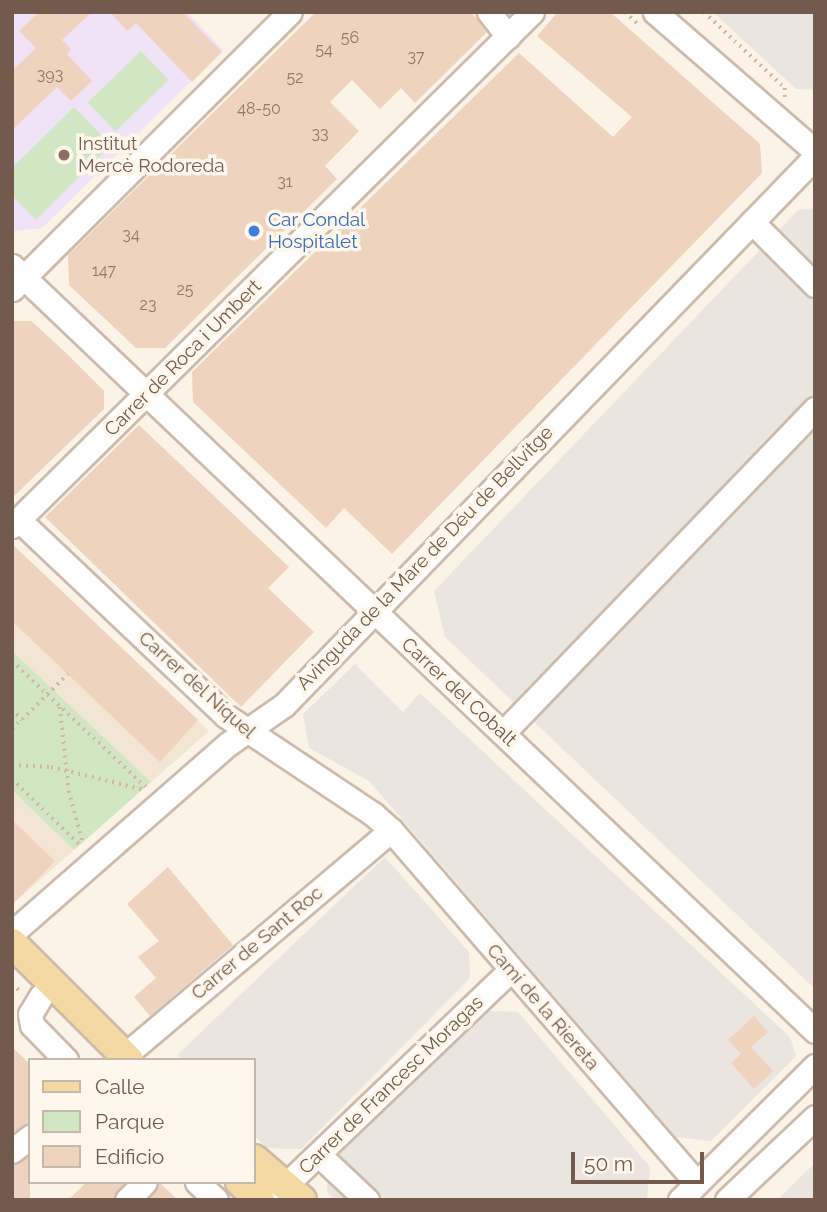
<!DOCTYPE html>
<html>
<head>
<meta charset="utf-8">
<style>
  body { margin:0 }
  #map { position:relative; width:827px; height:1212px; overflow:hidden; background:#fbf3e5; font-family:Raleway,sans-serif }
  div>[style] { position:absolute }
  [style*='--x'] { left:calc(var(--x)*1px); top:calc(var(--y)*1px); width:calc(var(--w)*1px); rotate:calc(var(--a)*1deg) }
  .residential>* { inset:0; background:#f2e5d4 }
  .industrial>* { inset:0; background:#ebe5df }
  .education>* { inset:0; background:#f0e2f7 }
  .green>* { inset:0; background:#d1e7c4; transform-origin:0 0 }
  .building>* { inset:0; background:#eed3be }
  .path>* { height:3.5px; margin-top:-1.75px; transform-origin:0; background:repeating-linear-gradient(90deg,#d3b7a2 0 2px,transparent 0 7px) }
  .roads { filter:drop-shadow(2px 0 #ccbbac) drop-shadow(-2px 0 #ccbbac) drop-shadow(0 2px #ccbbac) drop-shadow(0 -2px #ccbbac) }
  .minor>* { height:23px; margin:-11.5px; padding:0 11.5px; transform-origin:11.5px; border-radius:11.5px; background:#fff }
  .major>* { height:28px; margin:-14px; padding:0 14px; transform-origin:14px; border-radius:14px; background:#f5d9a2 }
  .dots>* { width:19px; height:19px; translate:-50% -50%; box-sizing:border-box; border:4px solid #fef7eb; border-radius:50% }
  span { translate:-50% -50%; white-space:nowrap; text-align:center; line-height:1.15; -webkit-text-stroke:7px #fef7eb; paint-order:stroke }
  .number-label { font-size:16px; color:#917968 }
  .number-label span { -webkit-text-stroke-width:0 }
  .education-label { font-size:19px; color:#785e54 }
  .left { translate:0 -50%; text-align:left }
  .shop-label { font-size:19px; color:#366cbe }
  .street-label { font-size:19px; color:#725b4c }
  .frame { position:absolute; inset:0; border:14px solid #725b4c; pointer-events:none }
  .legend { position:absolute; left:28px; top:1058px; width:228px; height:126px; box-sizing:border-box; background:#fef7eb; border:2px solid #c6b9ab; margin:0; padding:9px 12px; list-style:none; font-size:21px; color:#725b4c }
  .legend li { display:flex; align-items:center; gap:14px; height:35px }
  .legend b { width:35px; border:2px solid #c6b9ab }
  .scale { position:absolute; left:571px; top:1152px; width:133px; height:32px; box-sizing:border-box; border:4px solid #725b4c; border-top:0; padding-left:9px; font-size:21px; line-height:24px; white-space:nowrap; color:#725b4c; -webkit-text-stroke:5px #fef7eb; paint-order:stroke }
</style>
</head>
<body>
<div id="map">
  <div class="residential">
    <div style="clip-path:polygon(17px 549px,209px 731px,16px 901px,12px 898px,12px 554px)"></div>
  </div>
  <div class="industrial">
    <div style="clip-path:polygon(713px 12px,815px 12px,815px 90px,796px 89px)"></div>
    <div style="clip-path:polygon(815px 208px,815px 989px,445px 637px,434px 591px,798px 210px)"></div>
    <div style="clip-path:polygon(355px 664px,403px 712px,420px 693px,790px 1037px,796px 1056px,711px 1141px,676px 1137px,369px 781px,309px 748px,303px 714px)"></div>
    <div style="clip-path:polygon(385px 857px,469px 952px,470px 978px,301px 1149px,266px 1148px,254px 1135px,254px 1060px,182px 1060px,177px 1055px)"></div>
    <div style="clip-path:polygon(487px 1011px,518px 1012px,650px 1167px,647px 1200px,335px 1200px,327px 1192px,329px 1164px)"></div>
    <div style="clip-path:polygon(815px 1163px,815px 1200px,777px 1200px)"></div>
  </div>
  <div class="education">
    <div style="clip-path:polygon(12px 12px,187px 12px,223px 50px,42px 228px,14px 231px)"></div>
  </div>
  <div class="green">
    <div style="left:141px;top:51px;width:40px;height:74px;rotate:46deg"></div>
    <div style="clip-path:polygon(74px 107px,111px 145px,36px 220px,12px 196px,12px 168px)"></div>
    <div style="clip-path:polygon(12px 651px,151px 782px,74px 850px,12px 790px)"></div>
  </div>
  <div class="building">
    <div style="clip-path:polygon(39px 12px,92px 12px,62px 40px,71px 49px,67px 54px,92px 81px,71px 101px,57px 87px,12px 130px,12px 71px,36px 48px,19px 31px)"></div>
    <div style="clip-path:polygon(110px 12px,183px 12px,222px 52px,192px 82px,136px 23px,127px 31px)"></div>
    <div style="clip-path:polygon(316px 12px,471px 12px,487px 32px,415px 103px,401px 88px,380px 109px,352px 80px,330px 102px,359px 131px,325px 166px,337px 179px,165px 348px,136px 348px,69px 285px,68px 255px)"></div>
    <div style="clip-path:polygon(558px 12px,610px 12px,760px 144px,762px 173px,392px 554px,344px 508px,326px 528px,193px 402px,192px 372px,519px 53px,613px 137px,632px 117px,537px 36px)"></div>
    <div style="clip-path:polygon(12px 321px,31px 321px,63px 350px,104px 391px,104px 409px,12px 498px)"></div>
    <div style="clip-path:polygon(139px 425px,289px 567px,268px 588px,314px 632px,241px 707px,45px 517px)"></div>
    <div style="clip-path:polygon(12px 544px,198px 720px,160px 762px,12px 621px)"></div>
    <div style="clip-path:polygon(12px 820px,55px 861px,12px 905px)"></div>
    <div style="clip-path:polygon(168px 867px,233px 945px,150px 1016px,134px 997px,156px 978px,138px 957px,159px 941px,127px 904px)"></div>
    <div style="clip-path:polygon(754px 1016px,768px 1032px,751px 1047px,773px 1071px,754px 1089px,731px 1063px,741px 1054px,728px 1040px)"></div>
    <div style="clip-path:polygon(12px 1047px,30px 1064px,30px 1123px,12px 1133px)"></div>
    <div style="clip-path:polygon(30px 1155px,30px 1200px,12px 1200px,12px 1165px)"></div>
    <div style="clip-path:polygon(87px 1182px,125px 1182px,113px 1200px,68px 1200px)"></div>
    <div style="clip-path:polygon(159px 1182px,178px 1200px,147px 1200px)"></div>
  </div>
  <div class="path">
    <div style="--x:625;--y:12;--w:19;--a:43"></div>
    <div style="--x:704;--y:12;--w:111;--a:43.2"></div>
    <div style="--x:785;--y:88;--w:10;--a:90"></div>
    <div style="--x:12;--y:661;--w:187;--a:43.3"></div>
    <div style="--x:60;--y:707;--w:84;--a:83.9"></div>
    <div style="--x:69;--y:791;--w:55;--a:75.2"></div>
    <div style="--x:12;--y:709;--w:15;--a:48"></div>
    <div style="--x:12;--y:729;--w:78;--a:-44.5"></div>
    <div style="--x:12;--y:765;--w:39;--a:3"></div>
    <div style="--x:51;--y:767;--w:97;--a:13.7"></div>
    <div style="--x:12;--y:779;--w:96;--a:44.2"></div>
    <div style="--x:12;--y:984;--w:12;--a:42"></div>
  </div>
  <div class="roads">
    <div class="minor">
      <div style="--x:489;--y:12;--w:31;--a:52"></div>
      <div style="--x:655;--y:12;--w:212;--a:41"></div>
      <div style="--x:752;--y:222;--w:89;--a:45"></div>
      <div style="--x:12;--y:266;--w:1109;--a:43.61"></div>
      <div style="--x:12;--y:289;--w:392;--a:-44.9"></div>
      <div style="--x:19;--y:520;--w:285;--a:43.4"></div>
      <div style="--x:226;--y:716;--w:177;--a:33.7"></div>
      <div style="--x:373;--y:814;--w:24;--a:42"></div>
      <div style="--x:391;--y:830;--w:467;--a:49.1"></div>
      <div style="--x:12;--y:526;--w:731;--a:-44.67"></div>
      <div style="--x:503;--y:733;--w:450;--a:-46.1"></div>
      <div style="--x:12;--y:933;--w:287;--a:-41.2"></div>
      <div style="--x:228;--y:744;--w:68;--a:-34.9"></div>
      <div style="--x:284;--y:705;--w:763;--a:-45.9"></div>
      <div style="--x:41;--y:996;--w:21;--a:121"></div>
      <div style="--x:30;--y:1014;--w:11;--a:80"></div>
      <div style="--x:32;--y:1025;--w:49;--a:45.8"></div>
      <div style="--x:124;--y:1056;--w:350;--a:-40.2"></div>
      <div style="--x:12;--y:1151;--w:23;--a:-38"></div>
      <div style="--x:319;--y:1155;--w:66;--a:43.2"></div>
      <div style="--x:197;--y:1182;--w:26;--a:43"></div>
      <div style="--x:272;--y:1198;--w:330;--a:-43.7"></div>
      <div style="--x:127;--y:1200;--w:25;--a:-45"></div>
      <div style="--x:680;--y:1200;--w:190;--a:-44.8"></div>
      <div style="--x:727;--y:1200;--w:121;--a:-43.3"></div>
    </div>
    <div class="major">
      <div style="--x:12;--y:943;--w:165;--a:45"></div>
      <div style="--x:254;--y:1159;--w:63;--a:40.5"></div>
      <div style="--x:240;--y:1182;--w:27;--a:42"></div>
    </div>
  </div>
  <div class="dots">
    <div style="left:64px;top:155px;background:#8d6e63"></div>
    <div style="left:254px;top:231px;background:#3f7fe0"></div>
  </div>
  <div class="number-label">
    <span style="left:350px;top:38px">56</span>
    <span style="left:324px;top:50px">54</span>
    <span style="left:416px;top:57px">37</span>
    <span style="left:50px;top:75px">393</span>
    <span style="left:295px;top:78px">52</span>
    <span style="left:259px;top:109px">48-50</span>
    <span style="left:320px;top:134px">33</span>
    <span style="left:285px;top:182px">31</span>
    <span style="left:131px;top:235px">34</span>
    <span style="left:104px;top:271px">147</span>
    <span style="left:185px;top:290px">25</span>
    <span style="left:148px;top:305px">23</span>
  </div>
  <div class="education-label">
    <span class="left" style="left:78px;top:155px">Institut<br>Mercè Rodoreda</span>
  </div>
  <div class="shop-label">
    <span class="left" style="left:268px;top:231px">Car Condal<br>Hospitalet</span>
  </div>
  <div class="street-label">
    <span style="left:183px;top:358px;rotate:-45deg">Carrer de Roca i Umbert</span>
    <span style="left:425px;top:558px;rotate:-46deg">Avinguda de la Mare de Déu de Bellvitge</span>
    <span style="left:197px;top:685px;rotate:42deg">Carrer del Níquel</span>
    <span style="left:459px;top:692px;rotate:43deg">Carrer del Cobalt</span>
    <span style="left:257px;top:943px;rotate:-40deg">Carrer de Sant Roc</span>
    <span style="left:543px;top:1007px;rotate:49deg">Camí de la Riereta</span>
    <span style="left:391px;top:1085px;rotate:-44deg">Carrer de Francesc Moragas</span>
  </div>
  <div class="frame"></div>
  <ul class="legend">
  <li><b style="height:9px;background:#f5d9a2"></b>Calle</li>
  <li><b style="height:19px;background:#d1e7c4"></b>Parque</li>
  <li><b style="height:19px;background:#eed3be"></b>Edificio</li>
  </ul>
  <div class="scale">50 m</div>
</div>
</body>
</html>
